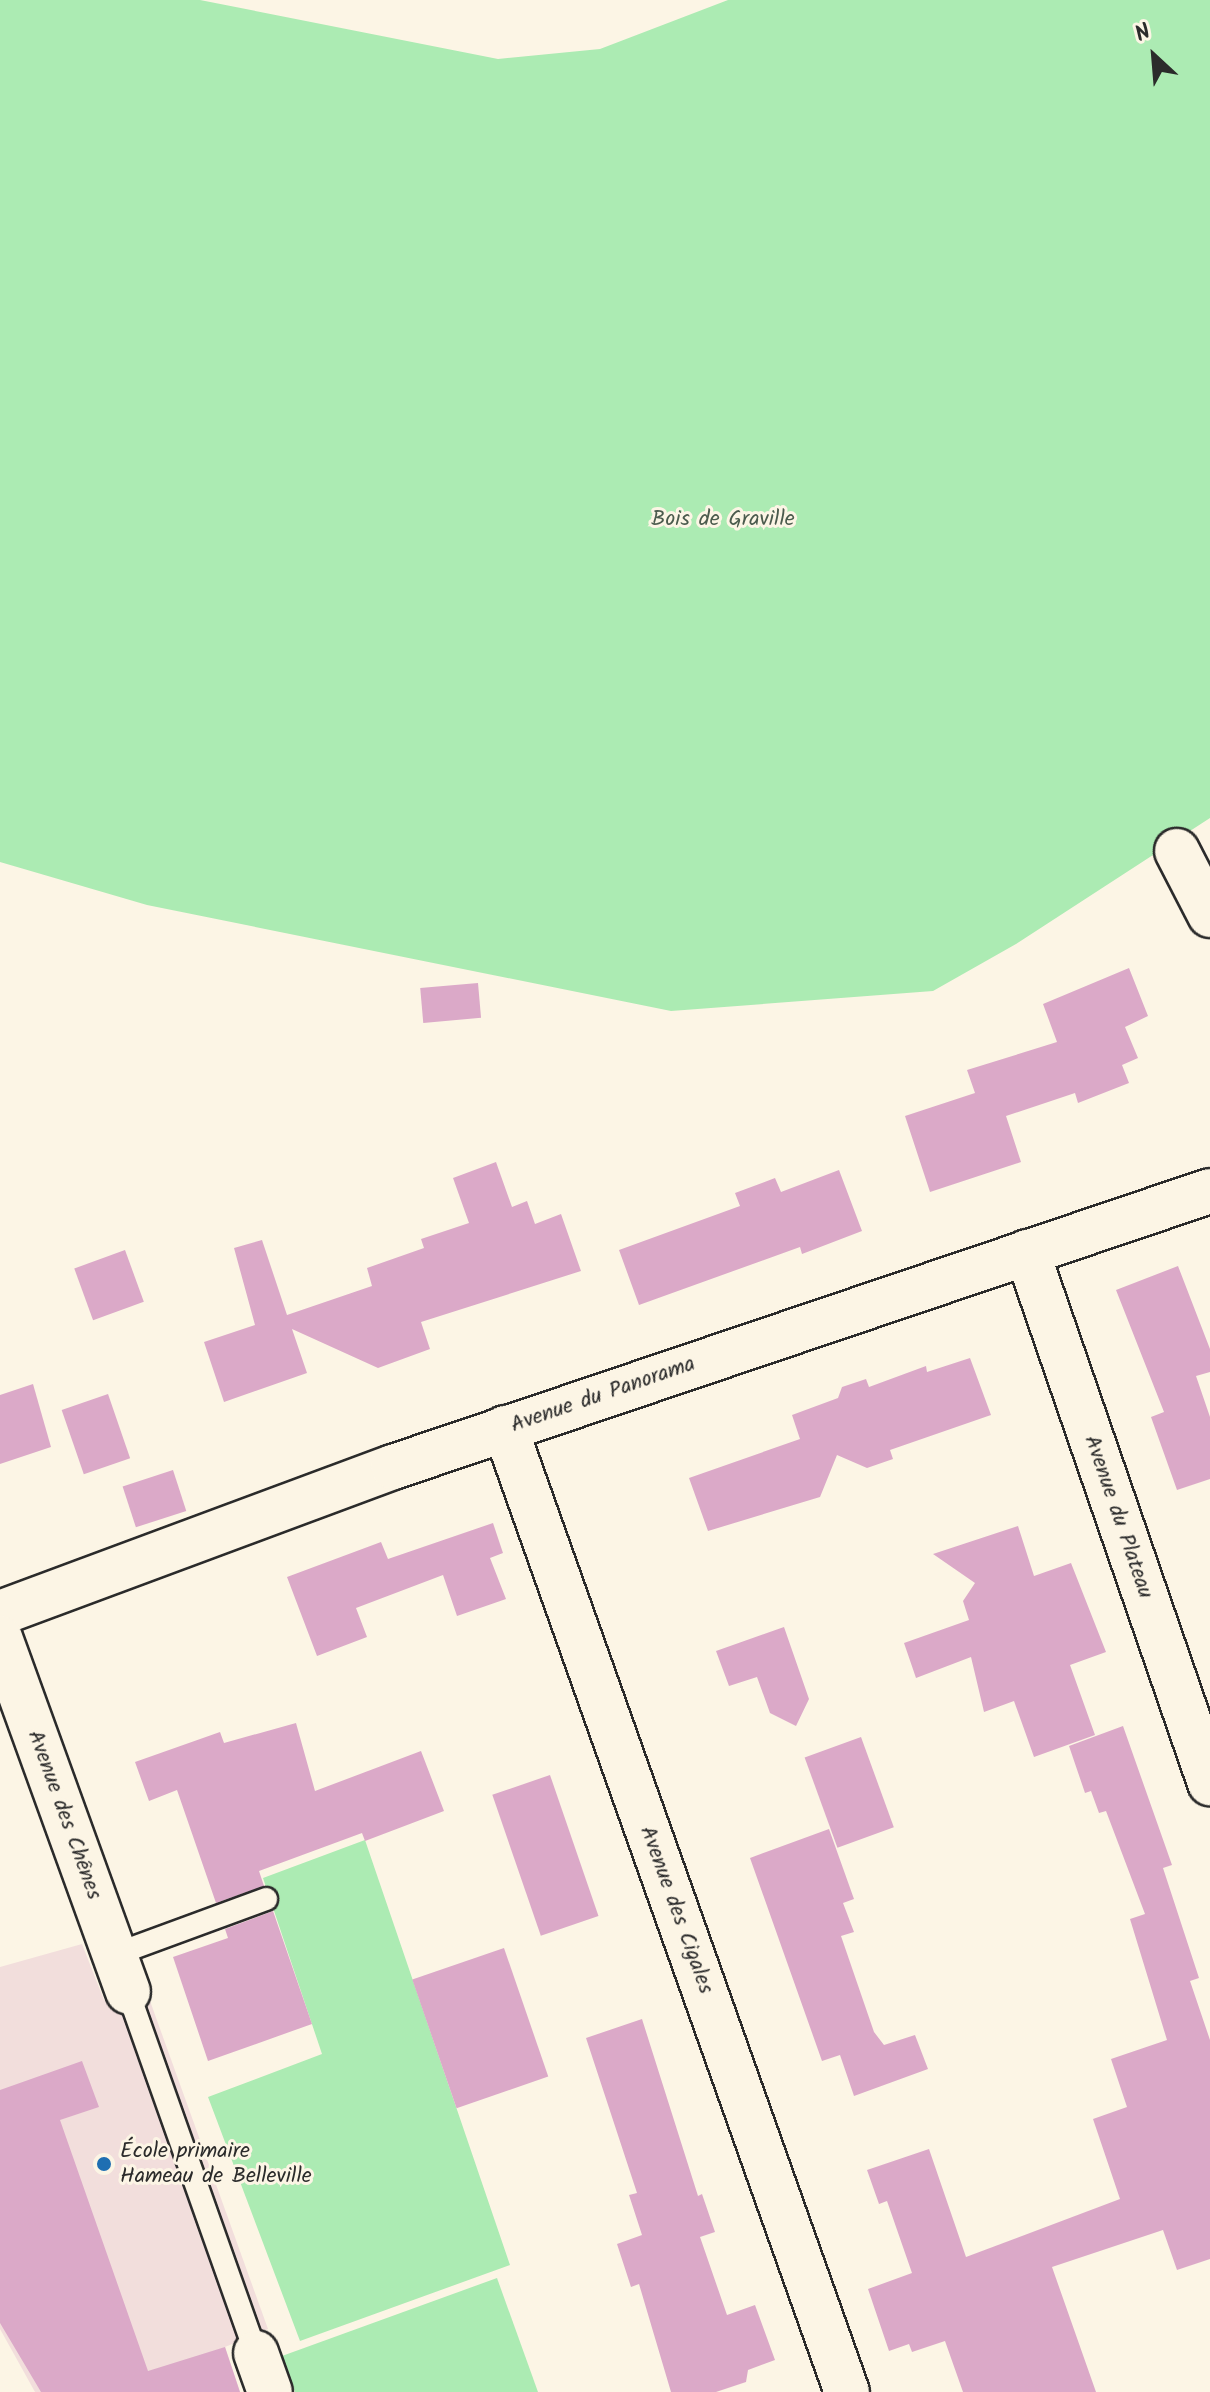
<!DOCTYPE html>
<html>
<head>
<meta charset="utf-8">
<style>
  body { margin:0 }
  #map { position:relative; width:1210px; height:2392px; overflow:hidden; background:#fcf5e5; font-family:Kalam,sans-serif }
  div>[style] { position:absolute }
  [style*='--x'] { left:calc(var(--x)*1px); top:calc(var(--y)*1px); width:calc(var(--w)*1px); rotate:calc(var(--a)*1deg) }
  .built>* { inset:0; background:#f2dedc }
  .green>* { inset:0; background:#acebb3 }
  .building>* { inset:0; background:#dba9c8; transform-origin:0 0 }
  .roads { filter:drop-shadow(2px 0 #2b2b2b) drop-shadow(-2px 0 #2b2b2b) drop-shadow(0 2px #2b2b2b) drop-shadow(0 -2px #2b2b2b) }
  .service>* { height:22px; margin:-11px; padding:0 11px; transform-origin:11px; border-radius:11px; background:#fcf5e5 }
  .minor>* { height:44px; margin:-22px; padding:0 22px; transform-origin:22px; border-radius:22px; background:#fcf5e5 }
  .dots>* { width:22px; height:22px; translate:-50% -50%; box-sizing:border-box; border:4px solid #fcf5e5; border-radius:50% }
  span { translate:-50% -50%; white-space:nowrap; text-align:center; line-height:1.15; -webkit-text-stroke:6px #fcf5e5; paint-order:stroke }
  .park-label { font-size:22px; color:#4b5b4d }
  .street-label { font-size:22px; color:#2b2b2b }
  .poi-label { font-size:22px; color:#2b2b2b }
  .left { translate:0 -50%; text-align:left }
  .north { position:absolute; left:1114px; top:16px; width:80px; height:80px; -webkit-text-stroke:6px #fcf5e5; paint-order:stroke; rotate:334deg; font-size:22px; font-weight:700; line-height:32px; text-align:center; color:#2b2b2b }
  .north::after { content:''; display:block; margin:auto; width:28px; height:36px; background:#2b2b2b; clip-path:polygon(50% 0,100% 100%,50% 72%,0 100%) }
</style>
</head>
<body>
<div id="map">
  <div class="built">
    <div style="clip-path:polygon(82px 1944px,104px 2000px,145px 1987px,268px 2329px,225px 2347px,240px 2392px,35px 2392px,0 2329px,0 1967px)"></div>
  </div>
  <div class="green">
    <div style="clip-path:polygon(0 0,200px 0,498px 59px,600px 49px,728px 0,1210px 0,1210px 818px,1016px 944px,933px 991px,671px 1011px,147px 905px,0 862px)"></div>
    <div style="clip-path:polygon(365px 1840px,510px 2265px,300px 2341px,208px 2097px,322px 2054px,263px 1878px)"></div>
    <div style="clip-path:polygon(497px 2278px,538px 2392px,295px 2392px,282px 2356px)"></div>
  </div>
  <div class="building">
    <div style="clip-path:polygon(1129px 968px,1148px 1016px,1125px 1027px,1138px 1058px,1122px 1065px,1129px 1083px,1078px 1103px,1075px 1093px,1006px 1116px,1021px 1162px,930px 1192px,905px 1116px,975px 1093px,967px 1070px,1057px 1042px,1043px 1004px)"></div>
    <div style="left:478px;top:983px;width:35px;height:58px;rotate:85deg"></div>
    <div style="clip-path:polygon(496px 1162px,512px 1207px,527px 1201px,535px 1224px,561px 1214px,581px 1271px,421px 1322px,430px 1349px,378px 1368px,292px 1329px,307px 1373px,224px 1402px,204px 1342px,255px 1325px,234px 1248px,262px 1240px,287px 1315px,372px 1286px,367px 1268px,424px 1248px,421px 1239px,469px 1223px,453px 1178px)"></div>
    <div style="clip-path:polygon(839px 1170px,862px 1231px,802px 1254px,800px 1247px,639px 1305px,619px 1250px,740px 1206px,735px 1193px,775px 1178px,781px 1192px)"></div>
    <div style="left:125px;top:1250px;width:55px;height:54px;rotate:70deg"></div>
    <div style="clip-path:polygon(1178px 1266px,1210px 1349px,1210px 1372px,1196px 1376px,1210px 1417px,1210px 1479px,1177px 1490px,1151px 1417px,1164px 1412px,1116px 1290px)"></div>
    <div style="clip-path:polygon(970px 1358px,991px 1415px,890px 1450px,893px 1459px,867px 1468px,837px 1455px,820px 1497px,708px 1531px,689px 1478px,800px 1439px,792px 1415px,838px 1398px,842px 1387px,866px 1379px,869px 1387px,926px 1366px,927px 1372px)"></div>
    <div style="clip-path:polygon(33px 1384px,51px 1447px,0 1464px,0 1395px)"></div>
    <div style="left:108px;top:1394px;width:68px;height:49px;rotate:71deg"></div>
    <div style="left:173px;top:1470px;width:43px;height:53px;rotate:72deg"></div>
    <div style="clip-path:polygon(493px 1523px,503px 1553px,490px 1558px,506px 1599px,457px 1616px,443px 1575px,356px 1608px,367px 1637px,317px 1656px,287px 1577px,381px 1542px,388px 1559px)"></div>
    <div style="clip-path:polygon(1018px 1526px,1034px 1576px,1071px 1563px,1106px 1652px,1070px 1665px,1095px 1735px,1034px 1757px,1014px 1701px,984px 1712px,971px 1657px,916px 1678px,904px 1643px,969px 1620px,963px 1601px,975px 1583px,933px 1554px)"></div>
    <div style="clip-path:polygon(784px 1627px,809px 1699px,796px 1726px,770px 1713px,757px 1677px,729px 1686px,716px 1651px)"></div>
    <div style="clip-path:polygon(296px 1723px,315px 1791px,421px 1751px,444px 1811px,365px 1841px,362px 1833px,259px 1871px,264px 1886px,216px 1903px,177px 1790px,149px 1801px,135px 1762px,220px 1732px,224px 1743px)"></div>
    <div style="clip-path:polygon(1123px 1726px,1172px 1865px,1163px 1868px,1199px 1978px,1190px 1981px,1210px 2040px,1210px 2259px,1177px 2270px,1163px 2230px,1052px 2267px,1096px 2392px,963px 2392px,945px 2341px,912px 2352px,909px 2344px,889px 2351px,868px 2289px,912px 2273px,887px 2201px,879px 2204px,867px 2170px,929px 2149px,966px 2257px,1120px 2199px,1093px 2119px,1127px 2107px,1111px 2059px,1167px 2040px,1130px 1919px,1145px 1914px,1106px 1811px,1099px 1813px,1091px 1791px,1085px 1793px,1069px 1746px)"></div>
    <div style="left:861px;top:1737px;width:96px;height:60px;rotate:70deg"></div>
    <div style="left:550px;top:1775px;width:149px;height:61px;rotate:71deg"></div>
    <div style="clip-path:polygon(829px 1829px,854px 1899px,843px 1903px,854px 1932px,841px 1936px,874px 2032px,884px 2045px,915px 2035px,928px 2069px,854px 2096px,840px 2055px,822px 2061px,750px 1858px)"></div>
    <div style="clip-path:polygon(273px 1911px,312px 2024px,208px 2061px,173px 1957px,228px 1938px,225px 1929px)"></div>
    <div style="left:504px;top:1948px;width:136px;height:97px;rotate:71deg"></div>
    <div style="clip-path:polygon(642px 2019px,698px 2196px,702px 2194px,715px 2232px,700px 2237px,727px 2315px,755px 2305px,775px 2360px,748px 2370px,746px 2382px,716px 2392px,671px 2392px,639px 2284px,631px 2287px,617px 2244px,642px 2235px,629px 2195px,637px 2193px,586px 2038px)"></div>
    <div style="clip-path:polygon(82px 2061px,99px 2107px,60px 2120px,148px 2371px,225px 2347px,240px 2392px,41px 2392px,0 2323px,0 2090px)"></div>
  </div>
  <div class="roads">
    <div class="service">
      <div style="--x:114;--y:1955;--w:162;--a:-20.2"></div>
      <div style="--x:128;--y:1992;--w:383;--a:70.5"></div>
    </div>
    <div class="minor">
      <div style="--x:1177;--y:851;--w:72;--a:62.7"></div>
      <div style="--x:1027;--y:1252;--w:562;--a:70.98"></div>
      <div style="--x:505;--y:1428;--w:1023;--a:70.47"></div>
      <div style="--x:0;--y:1613;--w:419;--a:-20.4"></div>
      <div style="--x:393;--y:1467;--w:862;--a:-18.67"></div>
      <div style="--x:0;--y:1638;--w:376;--a:70.1"></div>
      <div style="--x:256;--y:2353;--w:41;--a:70.3"></div>
    </div>
  </div>
  <div class="dots">
    <div style="left:104px;top:2164px;background:#1f6fb2"></div>
  </div>
  <div class="park-label">
    <span style="left:723px;top:520px">Bois de Graville</span>
  </div>
  <div class="street-label">
    <span style="left:603px;top:1395px;rotate:-19deg">Avenue du Panorama</span>
    <span style="left:1118px;top:1517px;rotate:71deg">Avenue du Plateau</span>
    <span style="left:64px;top:1815px;rotate:70deg">Avenue des Chênes</span>
    <span style="left:676px;top:1910px;rotate:70deg">Avenue des Cigales</span>
  </div>
  <div class="poi-label">
    <span class="left" style="left:120px;top:2164px">École primaire<br>Hameau de Belleville</span>
  </div>
  <div class="north">N</div>
</div>
</body>
</html>
